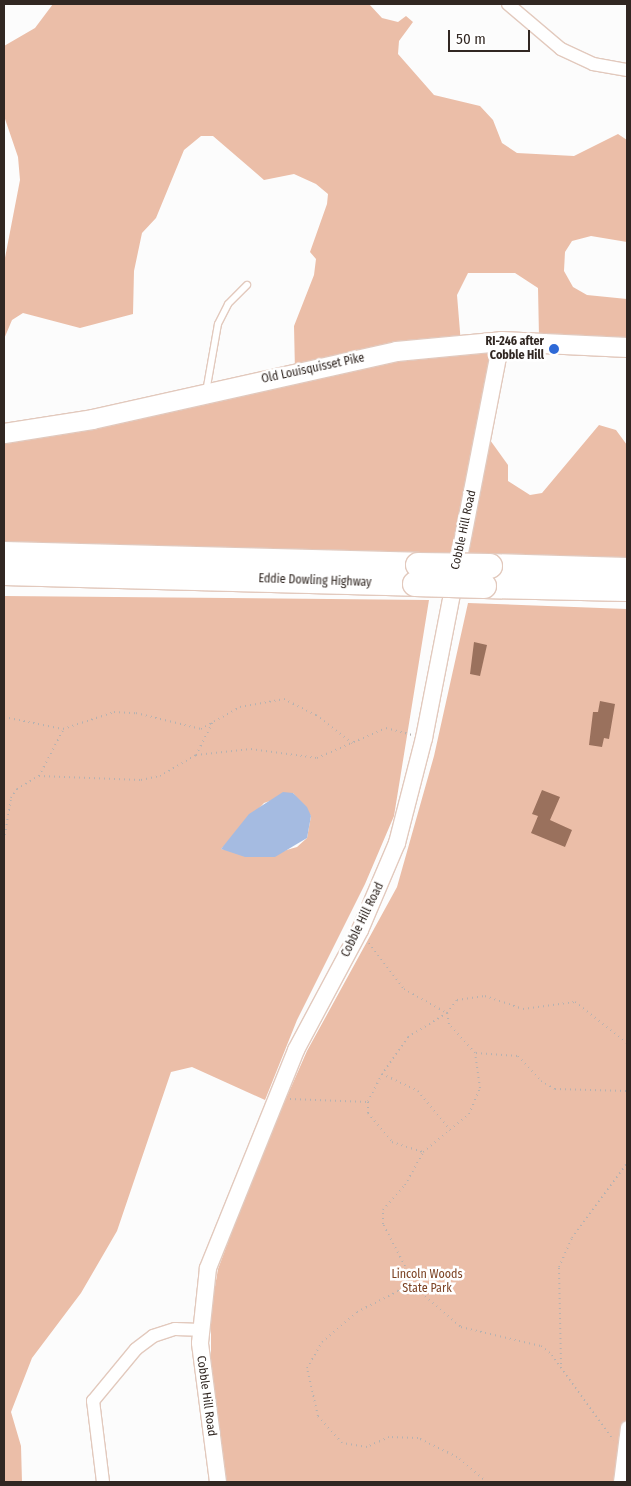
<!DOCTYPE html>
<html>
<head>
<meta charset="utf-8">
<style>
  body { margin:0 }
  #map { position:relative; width:631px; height:1486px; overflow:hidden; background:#fcfcfc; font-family:"Fira Sans Condensed",sans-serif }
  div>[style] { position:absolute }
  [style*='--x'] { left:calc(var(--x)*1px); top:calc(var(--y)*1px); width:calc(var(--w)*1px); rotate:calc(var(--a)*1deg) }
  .forest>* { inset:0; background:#ebbea8 }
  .water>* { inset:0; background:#a5bbe1 }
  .building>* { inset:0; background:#9a715d }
  .path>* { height:2px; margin-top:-1px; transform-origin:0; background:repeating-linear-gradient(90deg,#b6b2b0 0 1px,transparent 0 5px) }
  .roads { filter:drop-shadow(1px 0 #e2c9bd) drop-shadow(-1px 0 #e2c9bd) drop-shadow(0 1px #e2c9bd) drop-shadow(0 -1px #e2c9bd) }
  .service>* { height:6px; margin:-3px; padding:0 3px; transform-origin:3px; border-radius:3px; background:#fff }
  .minor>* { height:12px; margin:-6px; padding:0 6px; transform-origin:6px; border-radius:6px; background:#fff }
  .tertiary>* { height:16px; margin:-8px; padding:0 8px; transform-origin:8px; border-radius:8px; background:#fff }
  .secondary>* { height:19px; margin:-9.5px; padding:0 9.5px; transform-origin:9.5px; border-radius:9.5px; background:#fff }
  .motorway>* { height:24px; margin:-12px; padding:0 12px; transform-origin:12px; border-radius:12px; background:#fff }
  .bridges { filter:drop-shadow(1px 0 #e2c9bd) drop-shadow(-1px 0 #e2c9bd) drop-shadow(0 1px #e2c9bd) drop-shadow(0 -1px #e2c9bd) }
  .motorway-bridge>* { height:24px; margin:-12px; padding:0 12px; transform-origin:12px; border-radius:12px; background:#fff }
  .dots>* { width:14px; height:14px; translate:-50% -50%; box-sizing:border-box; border:2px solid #fff; border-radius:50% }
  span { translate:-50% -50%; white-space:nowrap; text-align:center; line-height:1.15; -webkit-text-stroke:5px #fff; paint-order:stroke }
  .poi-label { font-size:12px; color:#312722; font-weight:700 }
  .right { translate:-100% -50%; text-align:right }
  .street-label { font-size:12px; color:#312722 }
  .park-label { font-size:12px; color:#7c4324 }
  .frame { position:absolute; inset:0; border:5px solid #312722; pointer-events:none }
  .scale { position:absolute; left:448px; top:30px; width:82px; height:22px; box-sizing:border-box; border:2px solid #312722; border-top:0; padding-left:6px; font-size:15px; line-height:18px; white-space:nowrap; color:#312722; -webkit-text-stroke:4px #fff; paint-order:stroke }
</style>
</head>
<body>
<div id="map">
  <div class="forest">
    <div style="clip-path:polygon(53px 4px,369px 4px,382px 18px,398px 22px,406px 16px,413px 22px,399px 41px,398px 54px,434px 95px,480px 106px,493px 120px,502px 143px,517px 153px,574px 156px,618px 134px,627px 140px,627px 242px,591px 236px,572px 241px,565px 252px,564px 271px,573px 287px,587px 295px,627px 299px,627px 344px,539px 337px,538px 288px,515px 273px,468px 273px,457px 295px,461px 344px,496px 353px,485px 433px,508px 465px,508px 481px,530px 495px,542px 493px,599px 425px,616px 430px,627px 445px,627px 570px,4px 543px,4px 433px,295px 372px,294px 326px,314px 275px,316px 259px,310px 252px,327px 204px,328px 194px,316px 184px,294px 174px,264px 180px,213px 136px,201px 136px,184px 150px,156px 218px,142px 233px,134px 271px,133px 314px,80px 328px,23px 313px,12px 320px,4px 339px,4px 263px,20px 180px,18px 157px,4px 116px,4px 46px,35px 28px)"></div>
    <div style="clip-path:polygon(evenodd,4px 596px,429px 600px,394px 816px,365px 884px,297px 1020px,265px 1100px,192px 1067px,171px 1072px,117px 1231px,81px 1293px,32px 1358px,11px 1412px,21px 1446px,22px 1482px,4px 1482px,4px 596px,293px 793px,311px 816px,307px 838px,297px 847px,262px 857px,221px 849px,264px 803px,293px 793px)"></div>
    <div style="clip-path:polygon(468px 603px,627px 609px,627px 1482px,226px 1482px,211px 1375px,211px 1310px,218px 1269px,259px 1160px,307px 1051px,397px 887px,434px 756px)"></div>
  </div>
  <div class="water">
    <div style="clip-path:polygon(283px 792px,293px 793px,307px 807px,311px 816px,307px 838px,275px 857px,245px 857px,221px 849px,249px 814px)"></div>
  </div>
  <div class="building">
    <div style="clip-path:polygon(474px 642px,487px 645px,480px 676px,470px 674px)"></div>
    <div style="clip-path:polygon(600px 701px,615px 704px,609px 739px,604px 738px,602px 747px,589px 745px,593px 712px,598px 712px)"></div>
    <div style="clip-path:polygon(542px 790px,560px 797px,550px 820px,572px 830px,565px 847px,531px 833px,538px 816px,532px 814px)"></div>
  </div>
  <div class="path">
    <div style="--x:4;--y:717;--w:60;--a:11.5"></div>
    <div style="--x:63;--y:729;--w:54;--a:-18.4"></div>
    <div style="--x:114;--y:712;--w:22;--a:3"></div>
    <div style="--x:136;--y:713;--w:67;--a:13.8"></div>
    <div style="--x:201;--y:729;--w:45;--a:-29.4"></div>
    <div style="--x:240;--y:707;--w:45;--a:-10.3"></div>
    <div style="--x:284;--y:699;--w:36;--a:27"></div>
    <div style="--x:316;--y:715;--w:46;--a:37.9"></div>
    <div style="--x:196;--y:755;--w:36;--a:-63"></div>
    <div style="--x:39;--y:776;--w:52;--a:-62.4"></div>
    <div style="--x:4;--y:840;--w:43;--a:-80.5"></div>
    <div style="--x:11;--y:798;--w:11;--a:-56"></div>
    <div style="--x:17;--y:789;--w:26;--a:-31"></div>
    <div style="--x:39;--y:776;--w:102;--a:2.2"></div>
    <div style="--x:141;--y:780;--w:19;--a:-12"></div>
    <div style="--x:160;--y:776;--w:42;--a:-30.3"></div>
    <div style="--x:196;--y:755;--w:55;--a:-6.2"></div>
    <div style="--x:251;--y:749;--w:67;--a:7.8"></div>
    <div style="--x:317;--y:758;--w:75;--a:-23.5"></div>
    <div style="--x:386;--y:728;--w:27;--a:15"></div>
    <div style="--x:369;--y:943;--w:58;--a:52.7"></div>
    <div style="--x:404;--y:989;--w:49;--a:29.2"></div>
    <div style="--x:447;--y:1013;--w:46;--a:148.4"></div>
    <div style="--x:408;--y:1037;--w:45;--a:125.1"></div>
    <div style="--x:382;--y:1074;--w:40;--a:25"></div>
    <div style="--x:418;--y:1091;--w:52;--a:50.5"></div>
    <div style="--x:476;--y:1053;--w:42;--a:4.1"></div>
    <div style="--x:518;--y:1056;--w:34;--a:47"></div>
    <div style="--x:541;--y:1081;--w:16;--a:30"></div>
    <div style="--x:555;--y:1089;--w:72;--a:1.6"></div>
    <div style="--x:382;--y:1074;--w:31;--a:117"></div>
    <div style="--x:368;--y:1102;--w:11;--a:90"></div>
    <div style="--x:368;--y:1113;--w:38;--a:50"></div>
    <div style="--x:392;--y:1142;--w:33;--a:18"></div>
    <div style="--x:290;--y:1099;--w:78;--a:2.2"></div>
    <div style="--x:406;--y:1280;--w:72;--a:40.5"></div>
    <div style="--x:461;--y:1327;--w:82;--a:13.4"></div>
    <div style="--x:541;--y:1346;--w:14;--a:39"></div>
    <div style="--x:552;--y:1355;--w:105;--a:54.3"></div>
    <div style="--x:561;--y:1364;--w:97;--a:-91.2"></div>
    <div style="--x:559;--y:1267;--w:32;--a:-66"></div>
    <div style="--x:572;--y:1238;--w:93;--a:-53.7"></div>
    <div style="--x:487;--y:1482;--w:39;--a:-140"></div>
    <div style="--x:457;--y:1457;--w:43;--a:-154"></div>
    <div style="--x:418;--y:1438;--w:29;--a:-178"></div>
    <div style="--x:389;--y:1437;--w:24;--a:156"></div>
    <div style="--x:367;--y:1447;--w:25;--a:-171"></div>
    <div style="--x:342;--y:1443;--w:36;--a:-132"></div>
    <div style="--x:318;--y:1416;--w:49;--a:-102.9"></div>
    <div style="--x:307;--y:1368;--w:30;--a:-60"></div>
    <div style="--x:322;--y:1342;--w:46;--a:-40.6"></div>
    <div style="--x:357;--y:1312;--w:46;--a:-27.1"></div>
    <div style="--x:398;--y:1291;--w:14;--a:-54"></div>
    <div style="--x:406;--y:1280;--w:14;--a:-94"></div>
    <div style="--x:405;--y:1266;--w:47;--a:-117.6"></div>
    <div style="--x:383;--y:1224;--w:14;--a:-90"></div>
    <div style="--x:383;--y:1210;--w:33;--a:-49"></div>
    <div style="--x:405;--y:1185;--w:38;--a:-61"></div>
    <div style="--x:423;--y:1152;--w:60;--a:-39.6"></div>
    <div style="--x:469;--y:1114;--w:28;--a:-67"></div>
    <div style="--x:480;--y:1088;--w:35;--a:-98"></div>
    <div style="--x:475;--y:1053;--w:39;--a:-132"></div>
    <div style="--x:449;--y:1024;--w:11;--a:-100"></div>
    <div style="--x:447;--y:1013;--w:16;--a:-52"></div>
    <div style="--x:457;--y:1000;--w:28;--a:-8"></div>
    <div style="--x:485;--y:996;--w:40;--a:18.9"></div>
    <div style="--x:523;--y:1009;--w:52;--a:-7.7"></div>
    <div style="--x:575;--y:1002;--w:66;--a:38.3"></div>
  </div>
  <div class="roads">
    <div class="service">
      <div style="--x:206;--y:392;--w:69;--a:-80"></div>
      <div style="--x:218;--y:324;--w:22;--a:-63"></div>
      <div style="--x:228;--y:304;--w:27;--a:-45"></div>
    </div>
    <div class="minor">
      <div style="--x:508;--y:4;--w:70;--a:40.3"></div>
      <div style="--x:561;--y:49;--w:35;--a:25"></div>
      <div style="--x:593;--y:64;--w:35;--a:10"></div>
      <div style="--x:103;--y:1482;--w:82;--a:-97"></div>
      <div style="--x:93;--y:1401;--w:67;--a:-50.4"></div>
      <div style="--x:136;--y:1349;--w:21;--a:-37"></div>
      <div style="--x:153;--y:1336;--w:23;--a:-18"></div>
      <div style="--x:175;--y:1329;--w:25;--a:2"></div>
      <div style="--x:620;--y:1482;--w:55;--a:-82.7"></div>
    </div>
    <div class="tertiary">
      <div style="--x:218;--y:1482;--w:140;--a:-97.4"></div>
      <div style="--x:200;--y:1343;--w:75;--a:-83.9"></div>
      <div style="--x:208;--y:1268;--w:235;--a:-68"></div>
      <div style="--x:296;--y:1050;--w:136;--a:-61.9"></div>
      <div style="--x:360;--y:930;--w:95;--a:-67"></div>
      <div style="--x:397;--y:843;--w:108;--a:-75.6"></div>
      <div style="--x:424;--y:738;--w:404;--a:-79"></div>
    </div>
    <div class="secondary">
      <div style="--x:4;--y:433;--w:89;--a:-9"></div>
      <div style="--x:92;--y:419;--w:312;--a:-12.6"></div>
      <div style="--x:396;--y:351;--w:105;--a:-5.4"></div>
      <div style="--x:501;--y:341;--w:126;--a:2.7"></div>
    </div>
    <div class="motorway">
      <div style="--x:4;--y:554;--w:414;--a:1.5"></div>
      <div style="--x:490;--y:566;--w:137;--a:1.7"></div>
      <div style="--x:4;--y:573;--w:411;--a:1.5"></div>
      <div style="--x:484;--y:586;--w:143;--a:1.2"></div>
    </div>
  </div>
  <div class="bridges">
    <div class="motorway-bridge">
      <div style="--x:418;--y:565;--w:72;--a:0.8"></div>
      <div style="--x:415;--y:584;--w:69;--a:1.7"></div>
    </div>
  </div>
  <div class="dots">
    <div style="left:554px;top:349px;background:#2e69d7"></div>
  </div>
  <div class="poi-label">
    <span class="right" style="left:544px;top:349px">RI-246 after<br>Cobble Hill</span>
  </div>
  <div class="street-label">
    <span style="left:313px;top:369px;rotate:-12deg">Old Louisquisset Pike</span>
    <span style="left:464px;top:530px;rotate:-78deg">Cobble Hill Road</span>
    <span style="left:315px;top:581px;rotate:2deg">Eddie Dowling Highway</span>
    <span style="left:363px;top:920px;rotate:-64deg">Cobble Hill Road</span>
    <span style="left:206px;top:1396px;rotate:82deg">Cobble Hill Road</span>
  </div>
  <div class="park-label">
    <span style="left:427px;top:1282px">Lincoln Woods<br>State Park</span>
  </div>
  <div class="frame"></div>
  <div class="scale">50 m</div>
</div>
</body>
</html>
